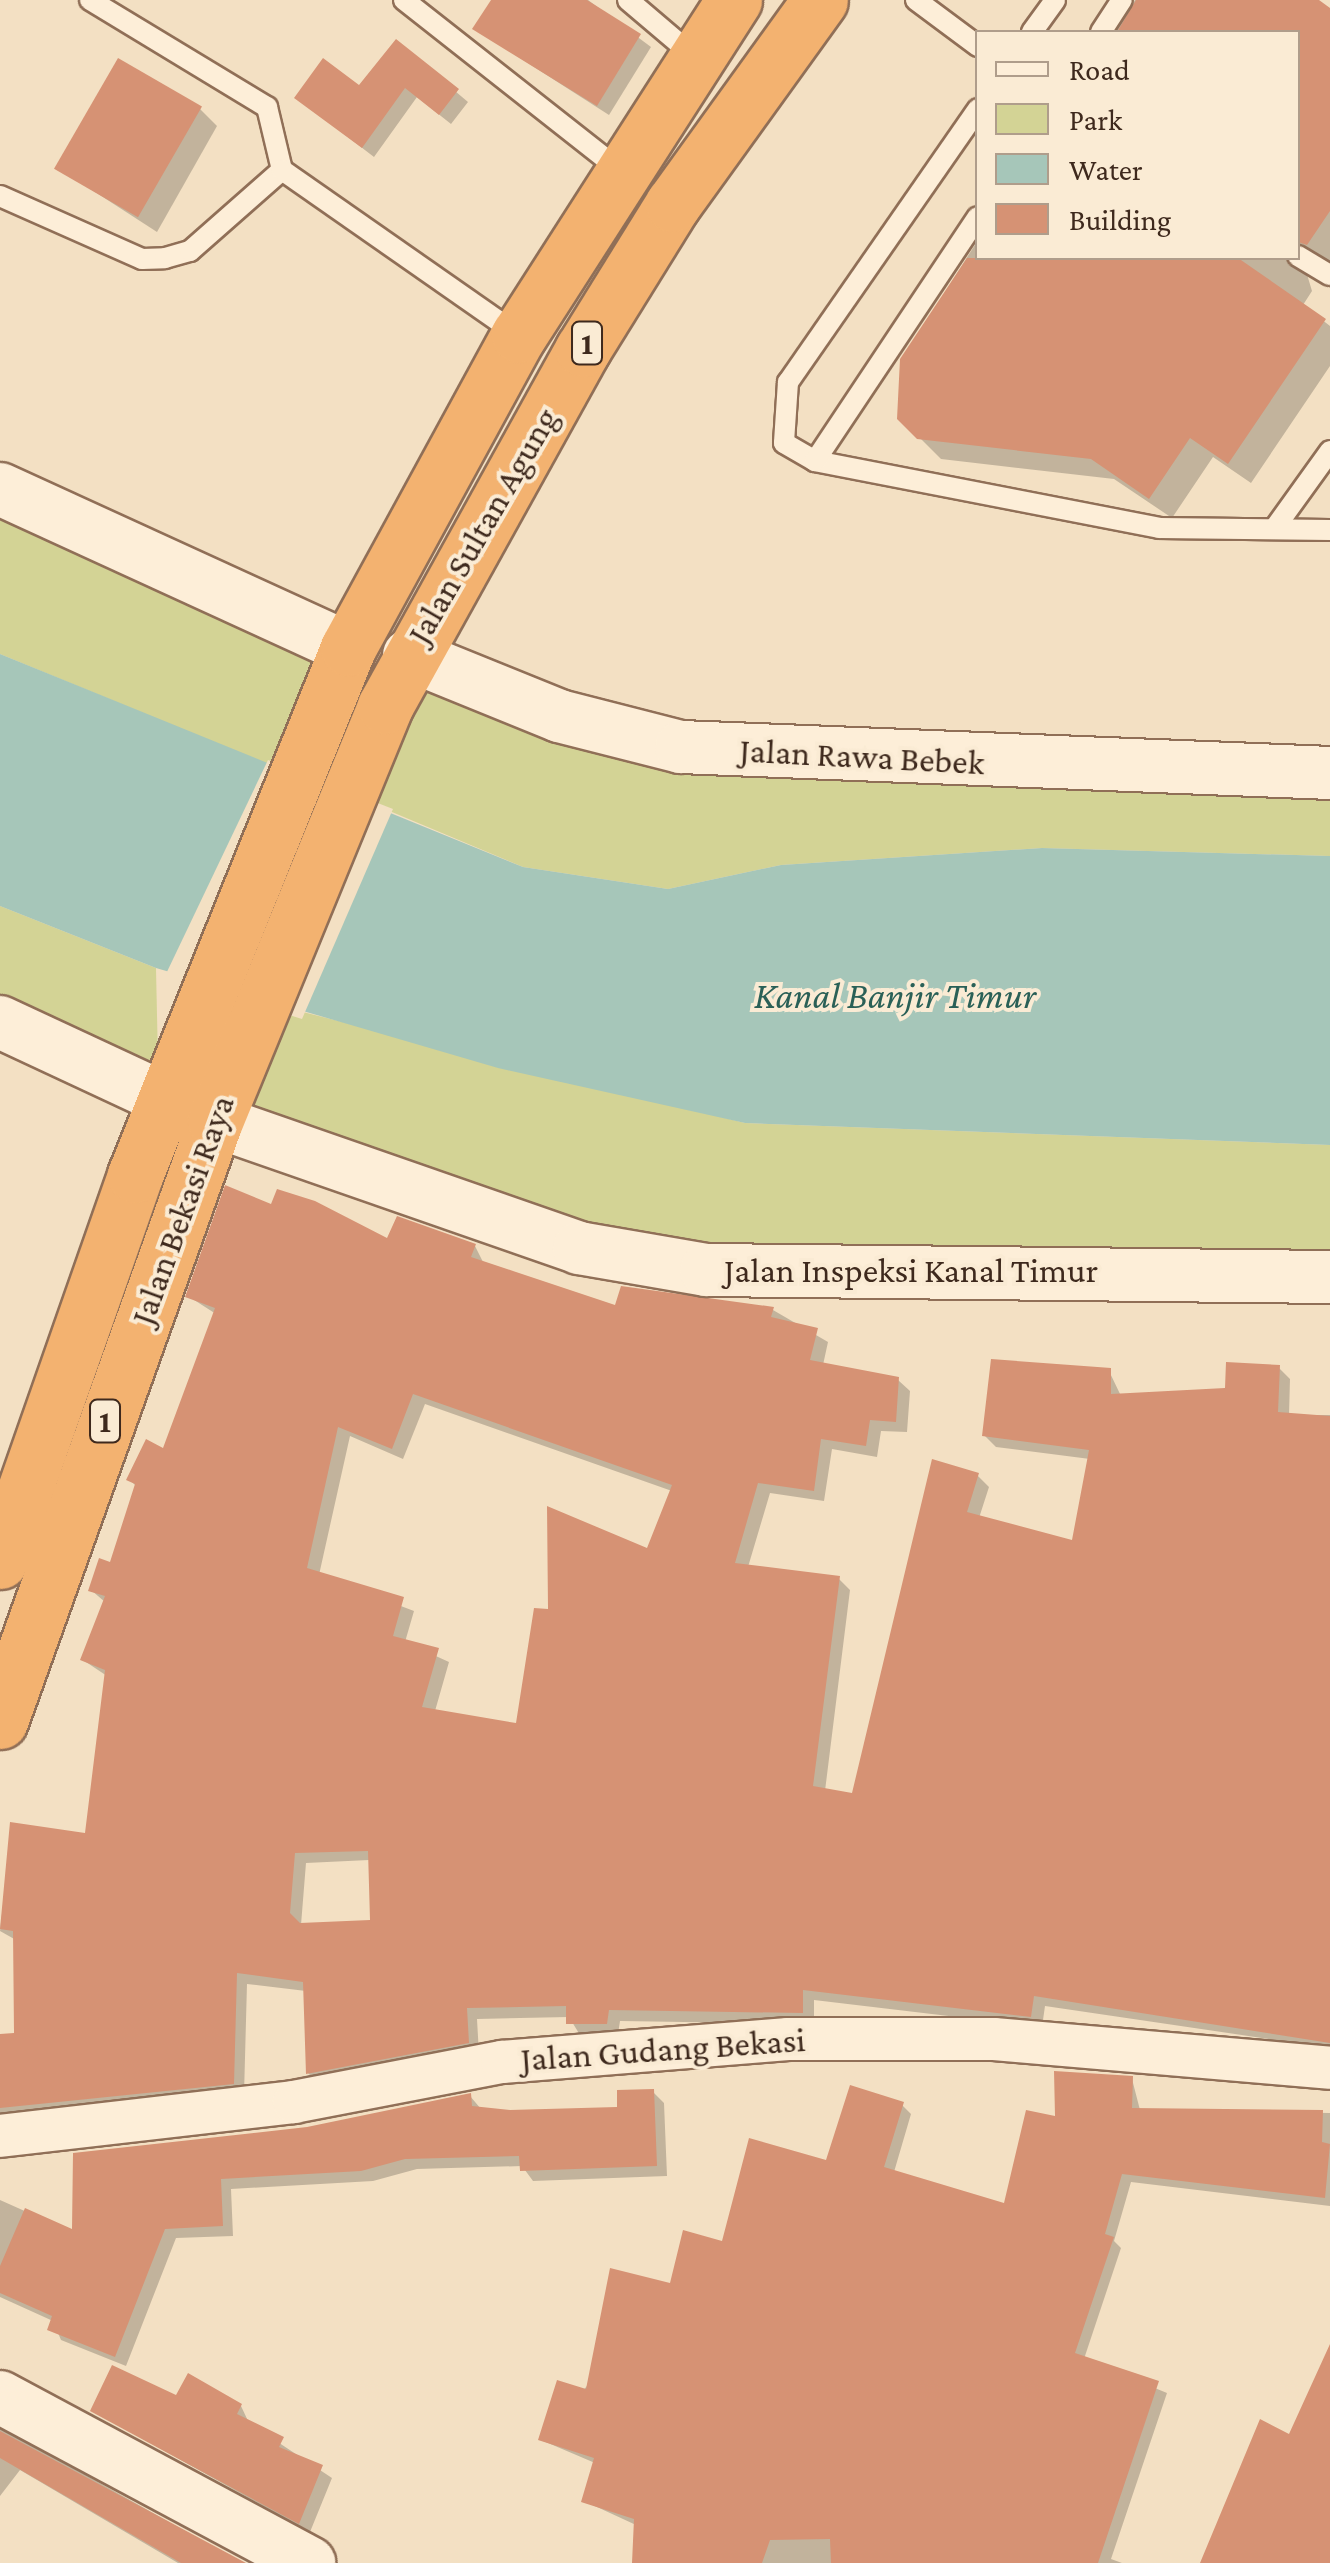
<!DOCTYPE html>
<html>
<head>
<meta charset="utf-8">
<style>
  body { margin:0 }
  #map { position:relative; width:1330px; height:2563px; overflow:hidden; background:#f3e0c3; font-family:"Crimson Pro",serif }
  div>[style] { position:absolute }
  [style*='--x'] { left:calc(var(--x)*1px); top:calc(var(--y)*1px); width:calc(var(--w)*1px); rotate:calc(var(--a)*1deg) }
  .green>* { inset:0; background:#d3d395 }
  .water>* { inset:0; background:#a6c6b9 }
  .pier>* { inset:0; background:#f3e0c3 }
  .shadow>* { inset:0; background:#0003 }
  .building>* { inset:0; background:#d69274; transform-origin:0 0 }
  .roads { filter:drop-shadow(2px 0 #906f57) drop-shadow(-2px 0 #906f57) drop-shadow(0 2px #906f57) drop-shadow(0 -2px #906f57) }
  .service>* { height:20px; margin:-10px; padding:0 10px; transform-origin:10px; border-radius:10px; background:#fdeed8 }
  .minor>* { height:42px; margin:-21px; padding:0 21px; transform-origin:21px; border-radius:21px; background:#fdeed8 }
  .tertiary>* { height:52px; margin:-26px; padding:0 26px; transform-origin:26px; border-radius:26px; background:#fdeed8 }
  .trunk>* { height:55px; margin:-27.5px; padding:0 27.5px; transform-origin:27.5px; border-radius:27.5px; background:#f3b270 }
  span { translate:-50% -50%; white-space:nowrap; text-align:center; line-height:1.15; -webkit-text-stroke:8px #faebd4; paint-order:stroke }
  .shield-label span { padding:2px 8px; background:#faebd4; border:2px solid; border-radius:8px; -webkit-text-stroke-width:0 }
  .shield-label { font-size:32px; color:#3e291d; font-weight:700 }
  .street-label { font-size:35px; color:#3e291d }
  .water-label { font-size:38px; color:#2a6057; font-style:italic }
  .legend { position:absolute; left:975px; top:30px; width:325px; height:230px; box-sizing:border-box; background:#faebd4; border:2px solid #af9d8b; margin:0; padding:12px 18px; list-style:none; font-size:30px; color:#3e291d }
  .legend li { display:flex; align-items:center; gap:20px; height:50px }
  .legend b { width:50px; border:2px solid #af9d8b }
</style>
</head>
<body>
<div id="map">
  <div class="green">
    <div style="clip-path:polygon(0 489px,348px 648px,300px 778px,0 654px)"></div>
    <div style="clip-path:polygon(409px 655px,559px 716px,1330px 773px,1330px 856px,1042px 848px,781px 865px,668px 889px,523px 867px,349px 794px)"></div>
    <div style="clip-path:polygon(0 906px,156px 968px,158px 1061px,60px 1049px,0 1022px)"></div>
    <div style="clip-path:polygon(263px 1002px,745px 1123px,1330px 1145px,1330px 1277px,706px 1270px,215px 1121px)"></div>
  </div>
  <div class="water">
    <div style="clip-path:polygon(0 654px,523px 867px,668px 889px,781px 865px,1042px 848px,1330px 856px,1330px 1145px,745px 1123px,498px 1068px,156px 968px,0 906px)"></div>
  </div>
  <div class="pier">
    <div style="clip-path:polygon(268px 760px,393px 809px,302px 1019px,165px 976px)"></div>
  </div>
  <div class="shadow">
    <div style="clip-path:polygon(494px 0,588px 0,651px 47px,609px 115px,475px 29px)"></div>
    <div style="clip-path:polygon(1135px 0,1314px 0,1330px 11px,1330px 264px,1306px 271px,1312px 291px,1303px 305px,1330px 326px,1330px 366px,1251px 483px,1213px 457px,1172px 518px,1114px 479px,941px 459px,900px 418px,902px 360px,978px 240px,978px 258px,1298px 258px,1298px 32px,1113px 32px)"></div>
    <div style="clip-path:polygon(397px 42px,468px 102px,451px 124px,417px 97px,374px 157px,297px 98px,360px 88px)"></div>
    <div style="clip-path:polygon(200px 109px,217px 126px,157px 232px,58px 168px)"></div>
    <div style="clip-path:polygon(evenodd,272px 1207px,388px 1241px,475px 1246px,484px 1264px,617px 1308px,773px 1310px,828px 1342px,823px 1365px,898px 1380px,910px 1391px,907px 1432px,881px 1431px,877px 1457px,832px 1449px,824px 1501px,770px 1493px,748px 1567px,839px 1579px,850px 1590px,825px 1791px,854px 1796px,977px 1475px,989px 1487px,979px 1518px,1074px 1543px,1090px 1459px,996px 1447px,985px 1436px,1109px 1371px,1121px 1396px,1227px 1390px,1279px 1368px,1290px 1379px,1289px 1415px,1330px 1415px,1330px 2048px,1045px 2006px,1042px 2027px,814px 2000px,814px 2024px,620px 2021px,618px 2034px,580px 2035px,569px 2017px,477px 2019px,479px 2054px,320px 2085px,308px 2073px,306px 1991px,247px 1984px,244px 2095px,0 2118px,0 2036px,16px 2036px,16px 1940px,0 1931px,12px 1825px,88px 1836px,107px 1676px,83px 1660px,105px 1602px,91px 1590px,111px 1565px,137px 1487px,129px 1479px,164px 1452px,216px 1314px,188px 1296px,272px 1207px,425px 1404px,672px 1491px,648px 1551px,519px 1726px,435px 1711px,449px 1662px,405px 1642px,414px 1611px,319px 1575px,350px 1436px,403px 1459px,425px 1404px,272px 1207px,369px 1860px,373px 1922px,301px 1925px,306px 1863px,369px 1860px)"></div>
    <div style="clip-path:polygon(1132px 2079px,1140px 2110px,1330px 2113px,1330px 2206px,1131px 2182px,1114px 2241px,1121px 2248px,1084px 2359px,1167px 2393px,1111px 2559px,1122px 2563px,635px 2563px,636px 2525px,584px 2501px,595px 2463px,541px 2440px,672px 2286px,902px 2105px,911px 2114px,894px 2172px,1006px 2206px,1057px 2120px)"></div>
    <div style="clip-path:polygon(653px 2092px,664px 2103px,667px 2176px,533px 2181px,522px 2166px,417px 2169px,373px 2181px,231px 2189px,233px 2236px,176px 2238px,126px 2366px,61px 2340px,53px 2321px,0 2297px,0 2200px,74px 2233px,308px 2130px,470px 2096px,481px 2109px,510px 2113px,620px 2109px)"></div>
    <div style="clip-path:polygon(177px 2398px,241px 2406px,249px 2423px,332px 2478px,310px 2532px,93px 2411px)"></div>
    <div style="clip-path:polygon(0 2427px,242px 2563px,178px 2563px,20px 2470px,0 2496px)"></div>
  </div>
  <div class="building">
    <div style="clip-path:polygon(491px 0,587px 0,641px 34px,597px 106px,472px 29px)"></div>
    <div style="clip-path:polygon(1136px 0,1319px 0,1330px 8px,1330px 211px,1307px 245px,1298px 242px,1298px 32px,1117px 32px)"></div>
    <div style="clip-path:polygon(396px 39px,459px 89px,439px 115px,405px 88px,362px 148px,294px 98px,323px 58px,359px 85px)"></div>
    <div style="left:118px;top:58px;width:97px;height:128px;rotate:30deg"></div>
    <div style="clip-path:polygon(967px 258px,1238px 258px,1326px 319px,1228px 464px,1190px 438px,1149px 499px,1091px 459px,917px 439px,897px 419px,900px 359px)"></div>
    <div style="clip-path:polygon(evenodd,225px 1185px,271px 1204px,277px 1189px,315px 1201px,387px 1238px,397px 1216px,476px 1244px,471px 1257px,615px 1305px,621px 1286px,774px 1307px,771px 1317px,818px 1328px,810px 1360px,899px 1377px,896px 1422px,870px 1420px,866px 1446px,821px 1439px,814px 1491px,758px 1483px,735px 1563px,840px 1576px,813px 1786px,852px 1793px,932px 1459px,979px 1473px,967px 1512px,1072px 1540px,1089px 1450px,982px 1436px,991px 1359px,1111px 1368px,1111px 1394px,1225px 1388px,1226px 1362px,1280px 1365px,1278px 1412px,1330px 1416px,1330px 2043px,1034px 1996px,1031px 2017px,803px 1990px,803px 2013px,609px 2010px,607px 2024px,566px 2024px,566px 2006px,467px 2008px,469px 2043px,306px 2074px,303px 1982px,237px 1973px,234px 2084px,0 2108px,0 2034px,14px 2033px,13px 1931px,0 1929px,10px 1822px,85px 1833px,105px 1670px,80px 1660px,105px 1596px,88px 1591px,99px 1558px,110px 1562px,135px 1484px,126px 1480px,146px 1439px,163px 1448px,215px 1308px,185px 1297px,225px 1185px,413px 1394px,672px 1485px,647px 1548px,547px 1506px,548px 1609px,534px 1608px,516px 1723px,422px 1707px,439px 1648px,393px 1636px,404px 1597px,307px 1568px,338px 1427px,392px 1449px,413px 1394px,225px 1185px,368px 1851px,370px 1920px,300px 1923px,290px 1913px,295px 1853px,368px 1851px)"></div>
    <div style="clip-path:polygon(1054px 2071px,1133px 2076px,1132px 2108px,1323px 2110px,1322px 2142px,1330px 2144px,1325px 2198px,1122px 2174px,1105px 2234px,1114px 2237px,1075px 2353px,1159px 2381px,1098px 2563px,831px 2563px,830px 2539px,770px 2540px,762px 2563px,632px 2563px,634px 2519px,581px 2502px,594px 2458px,538px 2440px,557px 2380px,586px 2389px,610px 2268px,670px 2283px,683px 2230px,722px 2241px,749px 2138px,826px 2160px,850px 2085px,904px 2102px,884px 2167px,1004px 2203px,1026px 2110px,1055px 2116px)"></div>
    <div style="clip-path:polygon(654px 2089px,657px 2166px,520px 2171px,519px 2156px,405px 2159px,361px 2171px,221px 2179px,223px 2226px,165px 2229px,115px 2357px,47px 2330px,52px 2316px,0 2293px,0 2266px,25px 2208px,72px 2229px,73px 2153px,307px 2127px,471px 2093px,472px 2106px,510px 2110px,617px 2107px,617px 2090px)"></div>
    <div style="clip-path:polygon(1330px 2344px,1330px 2563px,1200px 2563px,1260px 2419px,1289px 2434px)"></div>
    <div style="clip-path:polygon(112px 2365px,176px 2395px,188px 2373px,242px 2404px,237px 2414px,284px 2437px,279px 2447px,323px 2465px,299px 2524px,90px 2411px)"></div>
    <div style="clip-path:polygon(0 2431px,246px 2563px,181px 2563px,0 2458px)"></div>
  </div>
  <div class="roads">
    <div class="service">
      <div style="--x:90;--y:0;--w:207;--a:31.2"></div>
      <div style="--x:267;--y:107;--w:65;--a:76.6"></div>
      <div style="--x:404;--y:0;--w:275;--a:38.2"></div>
      <div style="--x:628;--y:0;--w:87;--a:40.3"></div>
      <div style="--x:916;--y:0;--w:77;--a:36.6"></div>
      <div style="--x:1032;--y:32;--w:39;--a:-54"></div>
      <div style="--x:1101;--y:32;--w:38;--a:-57"></div>
      <div style="--x:978;--y:109;--w:333;--a:124.8"></div>
      <div style="--x:788;--y:382;--w:61;--a:93.8"></div>
      <div style="--x:784;--y:443;--w:36;--a:30"></div>
      <div style="--x:815;--y:461;--w:350;--a:11"></div>
      <div style="--x:1159;--y:528;--w:171;--a:0.7"></div>
      <div style="--x:0;--y:196;--w:155;--a:23.9"></div>
      <div style="--x:142;--y:259;--w:23;--a:-2"></div>
      <div style="--x:165;--y:258;--w:26;--a:-16"></div>
      <div style="--x:190;--y:251;--w:123;--a:-41.4"></div>
      <div style="--x:282;--y:170;--w:287;--a:34.9"></div>
      <div style="--x:1298;--y:256;--w:37;--a:31"></div>
      <div style="--x:815;--y:461;--w:293;--a:-56.3"></div>
      <div style="--x:1274;--y:529;--w:96;--a:-54.3"></div>
    </div>
    <div class="minor">
      <div style="--x:0;--y:2136;--w:296;--a:-6.6"></div>
      <div style="--x:294;--y:2102;--w:212;--a:-10.9"></div>
      <div style="--x:502;--y:2062;--w:287;--a:-4.6"></div>
      <div style="--x:788;--y:2039;--w:206;--a:0"></div>
      <div style="--x:994;--y:2039;--w:337;--a:4.9"></div>
    </div>
    <div class="tertiary">
      <div style="--x:0;--y:489;--w:383;--a:24.6"></div>
      <div style="--x:409;--y:655;--w:162;--a:22.1"></div>
      <div style="--x:559;--y:716;--w:126;--a:14.3"></div>
      <div style="--x:681;--y:747;--w:650;--a:2.29"></div>
      <div style="--x:0;--y:1022;--w:182;--a:25"></div>
      <div style="--x:215;--y:1121;--w:386;--a:19.2"></div>
      <div style="--x:579;--y:1248;--w:129;--a:9.8"></div>
      <div style="--x:706;--y:1270;--w:624;--a:0.64"></div>
      <div style="--x:0;--y:2397;--w:351;--a:28.2"></div>
    </div>
    <div class="trunk">
      <div style="--x:0;--y:1561;--w:409;--a:-70.7"></div>
      <div style="--x:135;--y:1175;--w:568;--a:-67.99"></div>
      <div style="--x:348;--y:648;--w:357;--a:-61.4"></div>
      <div style="--x:519;--y:335;--w:398;--a:-57.3"></div>
      <div style="--x:0;--y:1721;--w:637;--a:-70.29"></div>
      <div style="--x:215;--y:1121;--w:448;--a:-67.7"></div>
      <div style="--x:385;--y:706;--w:408;--a:-61"></div>
      <div style="--x:583;--y:349;--w:171;--a:-58.2"></div>
      <div style="--x:673;--y:204;--w:251;--a:-54.2"></div>
    </div>
  </div>
  <div class="shield-label">
    <span style="left:587px;top:343px">1</span>
    <span style="left:105px;top:1421px">1</span>
  </div>
  <div class="street-label">
    <span style="left:483px;top:526px;rotate:-60deg">Jalan Sultan Agung</span>
    <span style="left:862px;top:757px;rotate:3deg">Jalan Rawa Bebek</span>
    <span style="left:183px;top:1210px;rotate:-70deg">Jalan Bekasi Raya</span>
    <span style="left:911px;top:1271px">Jalan Inspeksi Kanal Timur</span>
    <span style="left:663px;top:2050px;rotate:-4deg">Jalan Gudang Bekasi</span>
  </div>
  <div class="water-label">
    <span style="left:895px;top:996px">Kanal Banjir Timur</span>
  </div>
  <ul class="legend">
  <li><b style="height:12px;background:#fdeed8"></b>Road</li>
  <li><b style="height:28px;background:#d3d395"></b>Park</li>
  <li><b style="height:28px;background:#a6c6b9"></b>Water</li>
  <li><b style="height:28px;background:#d69274"></b>Building</li>
  </ul>
</div>
</body>
</html>
